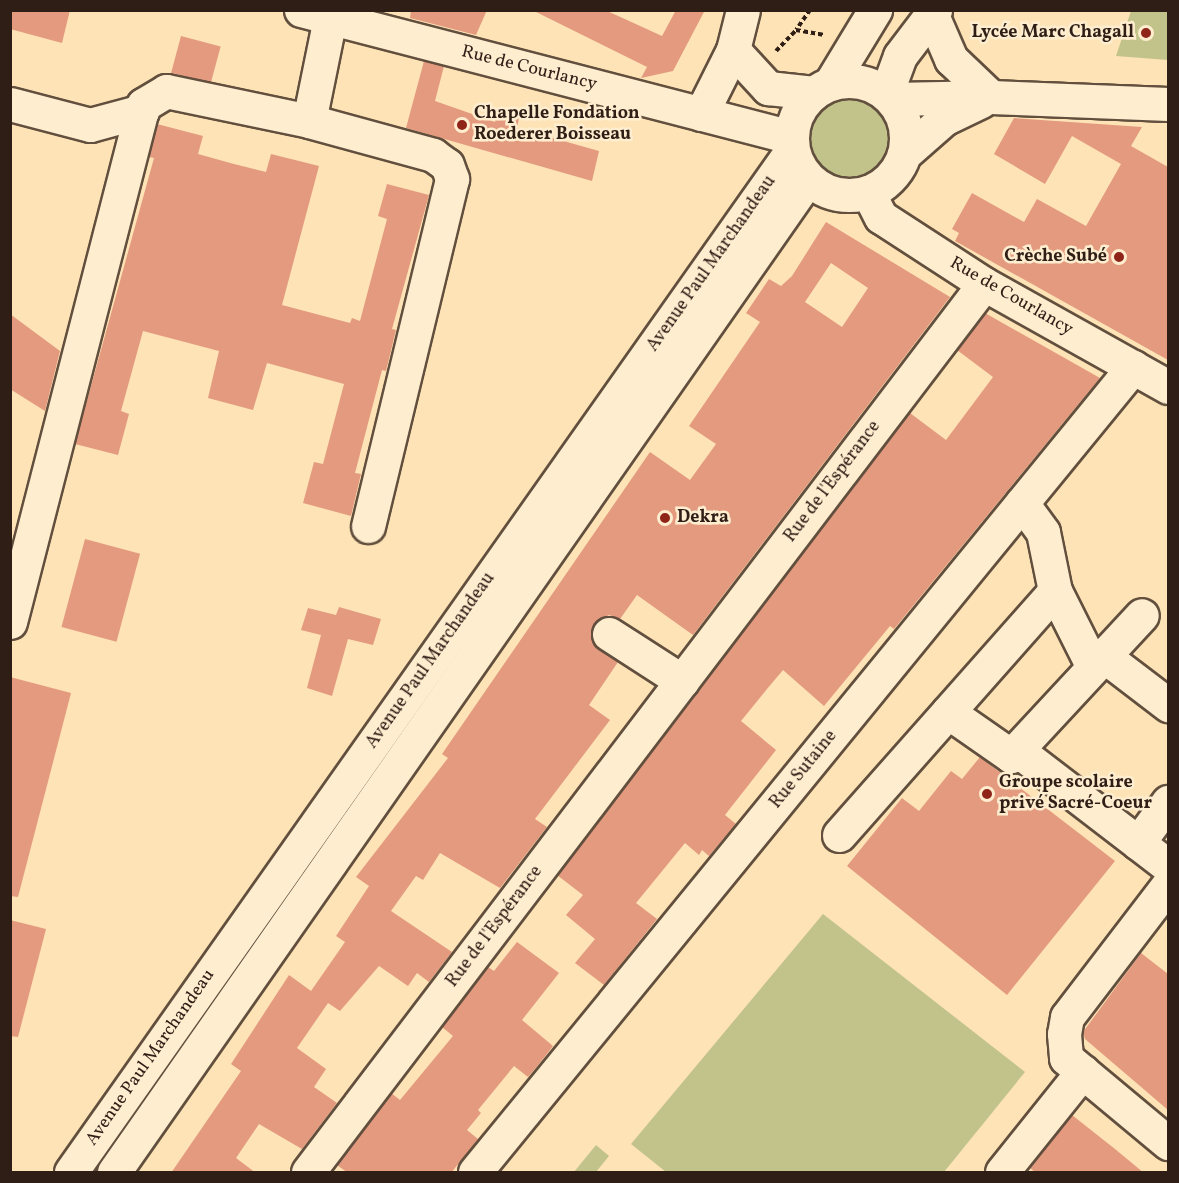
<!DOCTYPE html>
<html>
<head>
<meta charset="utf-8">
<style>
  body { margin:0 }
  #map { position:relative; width:1179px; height:1183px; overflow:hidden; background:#fde3b5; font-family:Vollkorn,serif }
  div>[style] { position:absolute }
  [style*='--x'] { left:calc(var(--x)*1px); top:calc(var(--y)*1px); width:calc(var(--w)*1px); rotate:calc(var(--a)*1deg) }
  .green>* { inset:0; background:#c2c38b }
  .round { border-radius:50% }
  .building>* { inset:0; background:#e49a7f; transform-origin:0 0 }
  .path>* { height:4px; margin-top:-2px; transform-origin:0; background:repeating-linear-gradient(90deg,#2f1e16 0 4.5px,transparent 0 7.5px) }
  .roads { filter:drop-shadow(2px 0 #624f3e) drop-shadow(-2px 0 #624f3e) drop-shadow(0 2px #624f3e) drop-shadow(0 -2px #624f3e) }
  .minor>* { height:33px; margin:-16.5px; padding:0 16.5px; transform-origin:16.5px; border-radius:16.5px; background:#feedcf }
  .minor>.ring { margin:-16.5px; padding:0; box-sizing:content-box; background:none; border:33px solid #feedcf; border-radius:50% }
  .dots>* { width:16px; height:16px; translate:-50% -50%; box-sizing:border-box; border:3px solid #feedcf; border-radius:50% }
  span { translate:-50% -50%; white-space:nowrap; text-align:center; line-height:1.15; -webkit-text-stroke:5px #feedcf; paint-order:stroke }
  .poi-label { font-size:18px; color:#2f1e16; font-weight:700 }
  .right { translate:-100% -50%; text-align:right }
  .left { translate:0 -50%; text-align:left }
  .street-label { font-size:18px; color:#2f1e16 }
  .frame { position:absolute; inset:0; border:12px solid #2f1e16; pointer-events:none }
</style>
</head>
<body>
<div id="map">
  <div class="green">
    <div style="clip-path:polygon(1131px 11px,1168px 11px,1168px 60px,1116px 56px)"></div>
    <div class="round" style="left:806px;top:94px;width:84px;height:84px"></div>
    <div style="clip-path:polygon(823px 914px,1025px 1072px,944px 1172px,666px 1172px,631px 1144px)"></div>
    <div style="clip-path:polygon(596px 1145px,609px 1156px,596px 1172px,574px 1172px)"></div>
  </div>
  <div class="building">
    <div style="clip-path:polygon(10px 10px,70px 10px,62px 43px,10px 29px)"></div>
    <div style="clip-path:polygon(411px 10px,487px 10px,476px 35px,410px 18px)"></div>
    <div style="clip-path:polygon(532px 10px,605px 10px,662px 36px,676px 10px,705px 10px,673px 71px,641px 78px,647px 67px)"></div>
    <div style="left:181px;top:36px;width:41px;height:38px;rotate:15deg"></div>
    <div style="clip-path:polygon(424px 61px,444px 66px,435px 101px,495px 122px,498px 107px,520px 113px,517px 128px,599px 151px,592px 181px,406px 128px)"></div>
    <div style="clip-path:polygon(1014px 118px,1142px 127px,1131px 146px,1168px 167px,1168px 360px,955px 241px,959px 233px,952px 229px,972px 193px,1024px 222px,1037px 199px,1086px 226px,1121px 164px,1072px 136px,1045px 184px,994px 154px)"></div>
    <div style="clip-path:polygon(157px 124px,203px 136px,198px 154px,234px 164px,266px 172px,271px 154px,319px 166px,282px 305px,350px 323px,352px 318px,360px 321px,387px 219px,378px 216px,387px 184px,429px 195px,392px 329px,396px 330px,386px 371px,382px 370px,355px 473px,361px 474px,351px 516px,303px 503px,314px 462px,323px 464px,344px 384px,267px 363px,253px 410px,208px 398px,219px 351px,143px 331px,121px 411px,129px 414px,118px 455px,75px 444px,154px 158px,149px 157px)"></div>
    <div style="clip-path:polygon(evenodd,826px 222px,950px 297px,693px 635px,637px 595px,620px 619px,609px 615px,594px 623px,593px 643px,618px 662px,589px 705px,610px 720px,535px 819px,547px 827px,500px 888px,440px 853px,423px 880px,416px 876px,391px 911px,452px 952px,429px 982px,417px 973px,408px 986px,379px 966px,340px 1011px,328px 1003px,297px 1048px,326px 1069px,314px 1087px,337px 1103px,302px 1149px,259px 1124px,236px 1158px,256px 1173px,171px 1173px,241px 1071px,231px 1064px,289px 975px,311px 991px,345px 942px,336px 936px,369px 886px,356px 877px,448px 758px,442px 754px,650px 452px,690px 480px,716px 444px,689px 426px,760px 322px,746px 313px,769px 279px,781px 286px,792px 276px,826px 222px,831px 263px,868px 288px,842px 327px,805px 302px,831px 263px)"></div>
    <div style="clip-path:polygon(985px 313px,1100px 378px,894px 629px,890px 626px,824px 706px,783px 670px,767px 689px,741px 721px,776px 750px,725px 815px,736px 824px,709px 856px,702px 850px,699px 855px,685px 843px,636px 903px,657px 919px,604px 985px,575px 963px,595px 939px,566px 915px,583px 895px,557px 875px,910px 413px,946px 440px,993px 377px,957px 350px)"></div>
    <div style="clip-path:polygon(10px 314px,60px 351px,45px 411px,10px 389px)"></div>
    <div style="left:85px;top:539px;width:57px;height:91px;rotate:15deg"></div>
    <div style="clip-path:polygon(339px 607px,381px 619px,373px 645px,348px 639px,332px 696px,307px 688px,321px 635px,301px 630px,308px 608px,336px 615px)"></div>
    <div style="clip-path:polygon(10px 677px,71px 693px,18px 897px,10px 896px)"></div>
    <div style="clip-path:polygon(980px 757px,1115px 861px,1007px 995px,847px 866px,902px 798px,919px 811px,951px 771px,962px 779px)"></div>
    <div style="clip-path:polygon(10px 920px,46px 929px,18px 1037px,10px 1036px)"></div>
    <div style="clip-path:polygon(517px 942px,559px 973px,522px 1020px,553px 1046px,539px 1064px,528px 1077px,514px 1066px,478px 1110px,481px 1113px,467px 1130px,478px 1139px,451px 1173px,348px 1173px,337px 1165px,391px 1093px,400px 1100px,453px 1036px,442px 1027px,488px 967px,494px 971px)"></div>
    <div style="clip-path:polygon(1141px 953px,1168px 974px,1168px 1110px,1085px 1039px,1083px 1032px)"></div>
    <div style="clip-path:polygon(1072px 1115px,1115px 1149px,1144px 1173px,1036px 1173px,1030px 1168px)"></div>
  </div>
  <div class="path">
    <div style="--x:810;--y:10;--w:24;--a:125"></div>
    <div style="--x:796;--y:30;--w:29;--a:10"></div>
    <div style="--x:776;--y:51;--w:29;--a:-46"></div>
  </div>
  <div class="roads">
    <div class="minor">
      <div style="--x:301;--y:10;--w:506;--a:14.53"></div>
      <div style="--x:932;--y:15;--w:48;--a:66.6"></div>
      <div style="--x:951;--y:59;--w:55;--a:43.5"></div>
      <div style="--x:330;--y:18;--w:105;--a:101.5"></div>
      <div style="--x:309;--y:121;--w:129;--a:15.3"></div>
      <div style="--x:433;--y:155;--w:17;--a:36"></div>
      <div style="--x:447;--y:165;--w:15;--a:70"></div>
      <div style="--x:452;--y:179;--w:357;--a:103.6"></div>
      <div style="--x:733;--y:50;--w:52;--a:47.4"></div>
      <div style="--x:768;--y:88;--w:46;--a:6.2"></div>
      <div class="ring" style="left:792px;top:81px;width:81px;height:81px"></div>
      <div style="--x:830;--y:84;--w:87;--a:-58.7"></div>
      <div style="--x:886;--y:94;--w:40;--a:-69.8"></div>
      <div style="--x:900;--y:56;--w:58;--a:-52.7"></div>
      <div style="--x:892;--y:99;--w:99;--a:-1.2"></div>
      <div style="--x:991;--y:97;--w:177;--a:2.3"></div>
      <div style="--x:10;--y:104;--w:83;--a:14.7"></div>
      <div style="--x:90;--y:125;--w:54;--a:-15.1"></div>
      <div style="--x:701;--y:114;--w:72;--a:-63.4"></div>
      <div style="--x:733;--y:50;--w:41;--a:-76"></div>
      <div style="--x:904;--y:154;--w:53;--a:-41.2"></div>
      <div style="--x:944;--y:119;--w:41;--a:-25.9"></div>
      <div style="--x:868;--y:192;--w:28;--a:63"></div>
      <div style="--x:881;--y:217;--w:123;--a:33"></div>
      <div style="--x:984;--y:284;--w:211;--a:29.2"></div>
      <div style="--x:1055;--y:591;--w:85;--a:63.4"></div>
      <div style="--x:10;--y:622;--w:534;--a:-75.57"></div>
      <div style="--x:143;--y:105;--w:27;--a:-31"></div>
      <div style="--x:166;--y:91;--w:146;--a:11.8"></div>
      <div style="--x:609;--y:634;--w:87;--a:32.8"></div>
      <div style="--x:1104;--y:656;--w:81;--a:37.4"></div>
      <div style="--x:948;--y:712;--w:77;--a:34.9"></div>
      <div style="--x:1011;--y:756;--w:192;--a:-47.1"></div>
      <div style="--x:1017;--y:750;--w:190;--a:37.5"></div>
      <div style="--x:839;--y:835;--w:326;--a:-48.5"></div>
      <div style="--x:1055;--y:591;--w:60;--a:-101.5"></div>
      <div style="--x:1043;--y:532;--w:36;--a:-126"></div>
      <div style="--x:1138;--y:843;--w:51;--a:-53.8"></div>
      <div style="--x:1168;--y:885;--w:166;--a:127.4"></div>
      <div style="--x:1067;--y:1017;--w:17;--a:100"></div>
      <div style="--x:1064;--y:1034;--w:24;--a:85"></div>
      <div style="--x:1066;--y:1058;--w:133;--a:39.8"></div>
      <div style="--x:71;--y:1172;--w:1251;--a:-54.8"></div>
      <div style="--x:114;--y:1172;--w:1211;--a:-55.05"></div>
      <div style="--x:308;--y:1172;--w:1116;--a:-52.72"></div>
      <div style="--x:475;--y:1172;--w:1040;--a:-50.74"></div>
      <div style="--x:1002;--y:1172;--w:129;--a:-51.3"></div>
    </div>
  </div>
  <div class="dots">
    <div style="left:1146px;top:33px;background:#8f2418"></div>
    <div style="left:462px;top:125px;background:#8f2418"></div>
    <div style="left:1119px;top:257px;background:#8f2418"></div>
    <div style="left:665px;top:518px;background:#8f2418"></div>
    <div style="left:987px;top:794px;background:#8f2418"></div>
  </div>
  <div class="poi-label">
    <span class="right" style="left:1134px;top:33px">Lycée Marc Chagall</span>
    <span class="left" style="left:474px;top:125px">Chapelle Fondation<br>Roederer Boisseau</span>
    <span class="right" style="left:1107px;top:257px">Crèche Subé</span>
    <span class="left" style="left:677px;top:518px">Dekra</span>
    <span class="left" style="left:999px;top:794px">Groupe scolaire<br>privé Sacré-Coeur</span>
  </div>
  <div class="street-label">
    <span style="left:529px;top:69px;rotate:14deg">Rue de Courlancy</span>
    <span style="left:712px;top:264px;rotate:-55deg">Avenue Paul Marchandeau</span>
    <span style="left:1011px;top:297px;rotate:30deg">Rue de Courlancy</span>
    <span style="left:833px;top:482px;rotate:-53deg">Rue de l'Espérance</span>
    <span style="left:431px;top:661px;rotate:-55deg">Avenue Paul Marchandeau</span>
    <span style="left:804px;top:770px;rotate:-51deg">Rue Sutaine</span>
    <span style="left:495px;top:927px;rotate:-53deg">Rue de l'Espérance</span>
    <span style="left:151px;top:1058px;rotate:-55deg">Avenue Paul Marchandeau</span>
  </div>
  <div class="frame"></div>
</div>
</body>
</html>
